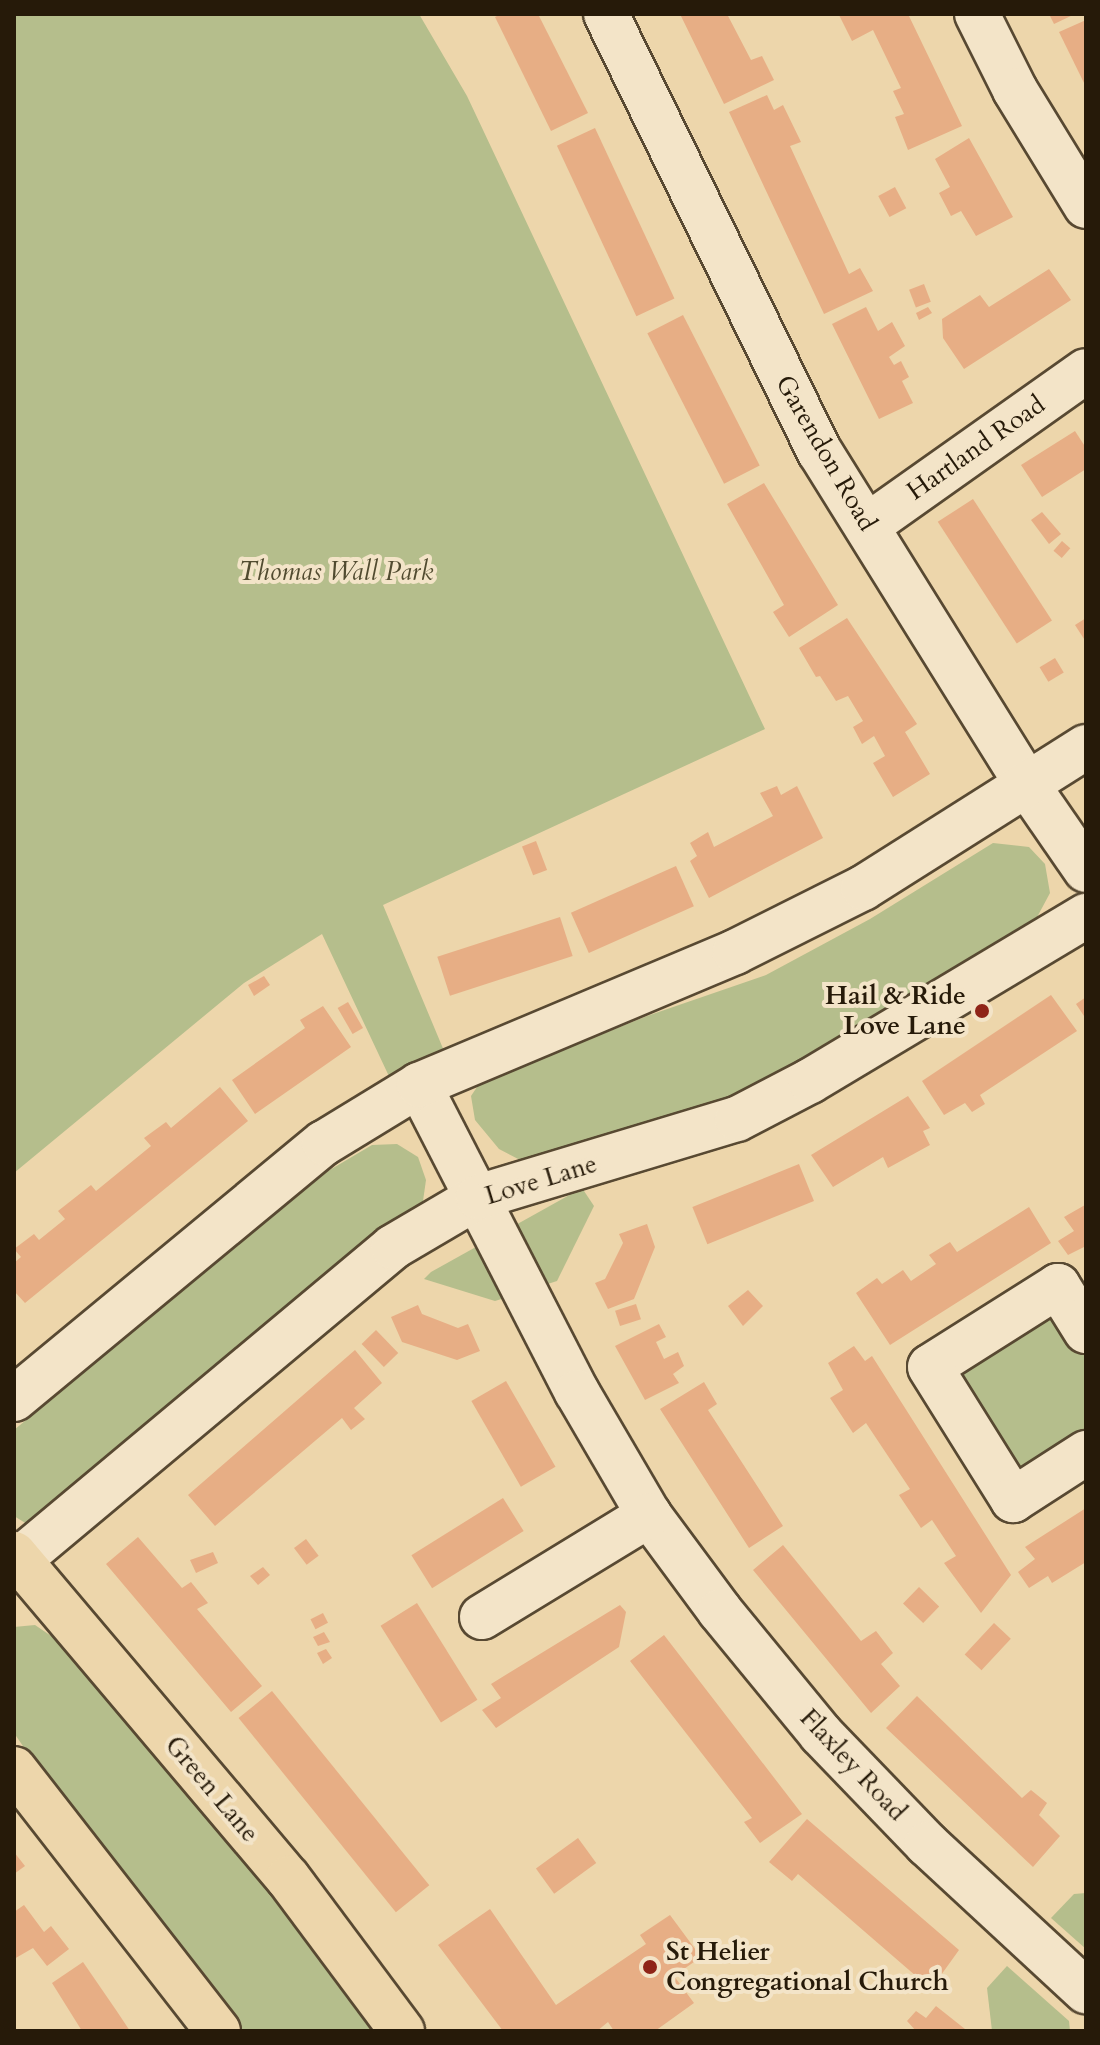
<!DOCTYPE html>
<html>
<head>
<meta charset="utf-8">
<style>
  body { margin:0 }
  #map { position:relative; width:1100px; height:2045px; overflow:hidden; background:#edd6ab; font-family:Cardo,serif }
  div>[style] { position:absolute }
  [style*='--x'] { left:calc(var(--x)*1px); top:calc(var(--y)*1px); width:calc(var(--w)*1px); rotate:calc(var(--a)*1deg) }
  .green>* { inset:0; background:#b5be8c }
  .building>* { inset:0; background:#e7ae85; transform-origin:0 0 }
  .roads { filter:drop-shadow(2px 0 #584932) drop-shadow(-2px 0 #584932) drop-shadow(0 2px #584932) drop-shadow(0 -2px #584932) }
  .minor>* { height:44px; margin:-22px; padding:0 22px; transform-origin:22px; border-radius:22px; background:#f3e4c8 }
  .major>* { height:44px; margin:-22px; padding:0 22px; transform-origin:22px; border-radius:22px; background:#edd6ab }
  .dots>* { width:22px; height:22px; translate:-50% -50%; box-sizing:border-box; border:4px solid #f3e4c8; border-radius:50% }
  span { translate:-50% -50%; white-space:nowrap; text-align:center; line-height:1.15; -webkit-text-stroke:8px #f3e4c8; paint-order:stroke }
  .street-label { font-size:26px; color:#261a09 }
  .park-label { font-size:26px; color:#514b30; font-style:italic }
  .poi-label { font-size:26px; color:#261a09; font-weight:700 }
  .right { translate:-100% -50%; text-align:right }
  .left { translate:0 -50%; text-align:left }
  .frame { position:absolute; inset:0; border:16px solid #261a09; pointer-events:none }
</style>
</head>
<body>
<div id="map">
  <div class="green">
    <div style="clip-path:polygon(14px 14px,419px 14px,467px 96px,765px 729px,383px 905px,447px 1058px,395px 1089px,322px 934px,244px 983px,14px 1173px)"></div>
    <div style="clip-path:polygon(993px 843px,1029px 847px,1045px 864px,1050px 893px,1035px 921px,736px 1104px,524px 1162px,499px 1149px,475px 1120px,471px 1096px,479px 1084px,647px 1016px,766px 975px,870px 919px)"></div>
    <div style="clip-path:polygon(397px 1144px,418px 1157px,426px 1180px,423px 1201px,27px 1524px,14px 1516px,14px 1430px,328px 1171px,372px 1145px)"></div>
    <div style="clip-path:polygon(582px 1188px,594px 1206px,557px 1281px,495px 1301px,424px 1279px,431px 1272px)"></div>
    <div style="clip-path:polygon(1055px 1298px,1086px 1347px,1086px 1444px,1015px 1487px,940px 1368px)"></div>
    <div style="clip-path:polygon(35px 1625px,85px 1659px,261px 1877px,372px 2031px,236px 2031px,142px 1919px,14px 1733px,14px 1627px)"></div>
    <div style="clip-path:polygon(1086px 1893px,1086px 1949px,1051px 1918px,1074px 1894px)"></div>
    <div style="clip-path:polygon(1007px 1966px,1069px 2021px,1070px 2031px,992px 2031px,987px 1988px)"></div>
  </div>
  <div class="building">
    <div style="clip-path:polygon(501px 14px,538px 14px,588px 113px,551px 131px,495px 17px)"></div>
    <div style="clip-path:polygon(680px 14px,727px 14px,751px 60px,762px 56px,774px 80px,724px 104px)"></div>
    <div style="clip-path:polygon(908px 14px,962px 126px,908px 150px,895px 117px,904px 114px,893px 91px,901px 88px,873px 30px,852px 41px,839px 15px)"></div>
    <div style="clip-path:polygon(1049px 14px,1075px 14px,1054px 24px)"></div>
    <div style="clip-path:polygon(1086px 20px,1086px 87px,1059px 32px)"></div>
    <div style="clip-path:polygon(767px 95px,774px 110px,783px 105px,801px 142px,790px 146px,849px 274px,860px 268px,873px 291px,824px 314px,729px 112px)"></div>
    <div style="left:595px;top:128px;width:188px;height:42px;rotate:65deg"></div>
    <div style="clip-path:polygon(969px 138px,1013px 217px,976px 236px,961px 211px,951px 216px,939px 193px,950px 187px,935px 159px)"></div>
    <div style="left:895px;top:187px;width:24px;height:19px;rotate:62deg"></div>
    <div style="clip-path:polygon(1049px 269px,1071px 300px,964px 369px,943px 338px,942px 319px,980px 295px,989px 307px)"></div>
    <div style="left:924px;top:284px;width:19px;height:16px;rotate:69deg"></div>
    <div style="clip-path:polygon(866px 307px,878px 331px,892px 322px,905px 346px,889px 357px,894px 365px,901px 361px,909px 377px,902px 381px,913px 403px,879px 419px,832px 324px)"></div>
    <div style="clip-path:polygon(928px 307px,932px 313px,919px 320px,916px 313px)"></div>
    <div style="left:683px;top:315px;width:169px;height:40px;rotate:63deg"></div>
    <div style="clip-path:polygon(1075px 431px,1086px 448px,1086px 469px,1042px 497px,1021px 465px)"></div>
    <div style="clip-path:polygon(764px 483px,838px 605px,789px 637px,773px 612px,784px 605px,727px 504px)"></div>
    <div style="left:973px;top:499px;width:145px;height:42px;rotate:57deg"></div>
    <div style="clip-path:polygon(1042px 512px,1061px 534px,1049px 544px,1031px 520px)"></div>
    <div style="left:1062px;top:541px;width:11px;height:13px;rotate:41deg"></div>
    <div style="clip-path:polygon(847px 618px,917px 724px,905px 732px,930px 774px,893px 797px,873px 763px,885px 756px,874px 736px,862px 744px,853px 727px,863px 721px,848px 696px,836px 701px,820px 676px,816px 677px,799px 648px)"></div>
    <div style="clip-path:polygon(1086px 618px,1086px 642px,1075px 625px)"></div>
    <div style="left:1055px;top:658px;width:17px;height:18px;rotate:59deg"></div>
    <div style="clip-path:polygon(777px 786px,781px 795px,797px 786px,823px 838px,709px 898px,690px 861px,697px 856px,690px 843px,708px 832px,714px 847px,773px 816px,760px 793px)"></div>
    <div style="left:536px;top:841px;width:31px;height:15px;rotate:69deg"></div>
    <div style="left:676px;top:866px;width:44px;height:115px;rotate:66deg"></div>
    <div style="left:560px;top:917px;width:41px;height:129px;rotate:72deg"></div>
    <div style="clip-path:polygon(264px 976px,270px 985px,254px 996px,248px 985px)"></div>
    <div style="clip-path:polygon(1051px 995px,1077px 1031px,980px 1095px,985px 1104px,972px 1112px,965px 1103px,944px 1115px,922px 1081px)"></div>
    <div style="clip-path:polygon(1086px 997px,1086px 1019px,1076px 1004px)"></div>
    <div style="left:348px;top:1002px;width:30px;height:12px;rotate:60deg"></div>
    <div style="clip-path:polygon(323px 1006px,351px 1047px,255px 1114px,232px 1080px,305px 1028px,300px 1020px)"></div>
    <div style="clip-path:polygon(220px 1087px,248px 1121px,25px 1303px,14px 1291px,14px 1263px,21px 1257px,14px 1249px,34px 1234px,39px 1240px,65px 1219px,58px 1211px,91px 1185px,96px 1191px,151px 1146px,144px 1138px,166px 1122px,171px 1128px)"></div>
    <div style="clip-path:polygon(908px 1096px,930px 1128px,923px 1131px,930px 1145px,888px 1168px,883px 1157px,833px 1187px,811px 1155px)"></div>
    <div style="left:799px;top:1164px;width:40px;height:115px;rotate:68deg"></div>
    <div style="clip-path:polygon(1085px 1205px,1086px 1251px,1084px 1247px,1068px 1255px,1058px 1241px,1074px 1231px,1064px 1217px)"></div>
    <div style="clip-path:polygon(1029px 1207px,1051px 1243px,890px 1345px,856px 1293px,877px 1278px,882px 1284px,903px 1270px,911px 1281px,936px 1264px,929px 1255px,950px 1242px,957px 1252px)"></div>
    <div style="clip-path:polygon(647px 1224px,655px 1247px,634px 1299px,608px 1309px,595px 1283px,605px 1279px,623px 1243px,619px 1234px)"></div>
    <div style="clip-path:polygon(748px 1290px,763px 1306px,743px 1326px,728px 1306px)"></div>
    <div style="left:636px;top:1304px;width:16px;height:22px;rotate:72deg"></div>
    <div style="clip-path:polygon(418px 1305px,422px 1314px,458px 1328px,468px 1324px,480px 1351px,457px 1360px,402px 1342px,391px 1317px)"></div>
    <div style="clip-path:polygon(659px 1324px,666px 1337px,656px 1342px,664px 1359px,678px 1352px,684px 1366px,673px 1374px,679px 1383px,645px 1400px,615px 1346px)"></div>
    <div style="left:376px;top:1330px;width:32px;height:20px;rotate:46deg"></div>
    <div style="clip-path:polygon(854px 1346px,865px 1361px,872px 1356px,1011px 1575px,981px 1613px,944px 1563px,956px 1556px,932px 1520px,921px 1528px,899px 1495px,910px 1489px,866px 1423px,853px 1433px,830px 1398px,843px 1390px,828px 1363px)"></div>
    <div style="clip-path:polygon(355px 1350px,382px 1383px,354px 1408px,365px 1419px,351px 1430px,342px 1418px,215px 1526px,188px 1495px)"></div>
    <div style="left:506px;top:1381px;width:99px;height:40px;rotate:60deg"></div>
    <div style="clip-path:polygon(704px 1382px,717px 1404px,708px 1410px,783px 1526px,749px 1548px,660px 1409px)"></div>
    <div style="left:503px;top:1498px;width:39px;height:108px;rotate:58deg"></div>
    <div style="clip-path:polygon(1086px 1508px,1086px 1562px,1052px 1583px,1048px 1576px,1029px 1588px,1018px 1572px,1035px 1559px,1025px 1547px)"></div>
    <div style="clip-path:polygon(138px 1537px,182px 1588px,191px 1582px,208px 1603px,197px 1609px,262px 1686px,231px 1712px,106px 1564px)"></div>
    <div style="left:306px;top:1539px;width:21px;height:15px;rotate:53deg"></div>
    <div style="clip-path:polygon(783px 1545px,861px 1641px,876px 1631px,893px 1653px,881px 1664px,900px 1686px,871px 1713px,753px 1570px)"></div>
    <div style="clip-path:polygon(213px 1552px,218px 1563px,196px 1573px,190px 1560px)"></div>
    <div style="clip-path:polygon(263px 1567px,270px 1575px,258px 1585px,250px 1576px)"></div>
    <div style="left:919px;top:1587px;width:28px;height:23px;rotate:44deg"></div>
    <div style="left:417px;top:1603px;width:114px;height:43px;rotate:58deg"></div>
    <div style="clip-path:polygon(620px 1605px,626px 1612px,619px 1647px,496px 1728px,482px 1710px,501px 1698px,491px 1684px)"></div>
    <div style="left:323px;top:1613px;width:11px;height:14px;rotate:63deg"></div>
    <div style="left:994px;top:1623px;width:23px;height:43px;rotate:43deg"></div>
    <div style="clip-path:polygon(324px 1632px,330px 1642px,318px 1646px,313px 1637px)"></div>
    <div style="clip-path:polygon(664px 1635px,802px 1814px,760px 1843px,744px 1822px,752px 1818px,630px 1661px)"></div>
    <div style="clip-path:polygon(326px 1649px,332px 1658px,323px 1664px,317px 1653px)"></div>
    <div style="left:272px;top:1691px;width:250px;height:43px;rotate:51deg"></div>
    <div style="clip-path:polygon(917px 1696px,1022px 1798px,1031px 1790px,1047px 1803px,1039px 1815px,1060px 1836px,1033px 1867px,886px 1728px)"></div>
    <div style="clip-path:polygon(807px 1819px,959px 1950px,931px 1989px,798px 1874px,792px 1881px,769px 1862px)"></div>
    <div style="left:578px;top:1838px;width:31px;height:52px;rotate:54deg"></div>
    <div style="clip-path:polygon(14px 1852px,25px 1866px,14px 1874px)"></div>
    <div style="clip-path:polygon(24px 1905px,44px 1932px,51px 1926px,69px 1949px,47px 1966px,33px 1948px,14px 1959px,14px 1912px)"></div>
    <div style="clip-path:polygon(490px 1909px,556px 2005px,646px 1944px,640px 1935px,670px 1915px,701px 1957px,674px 1976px,694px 2003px,655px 2031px,614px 2031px,608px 2022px,597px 2031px,503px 2031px,438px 1945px)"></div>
    <div style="clip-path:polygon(83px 1962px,116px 2010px,130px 2031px,82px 2031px,52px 1983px)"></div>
    <div style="clip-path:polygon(936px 2006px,965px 2029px,963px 2031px,916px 2031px,907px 2021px,916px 2011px,926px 2018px)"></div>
  </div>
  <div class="roads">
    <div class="minor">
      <div style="--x:606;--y:14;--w:487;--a:64"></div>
      <div style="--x:820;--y:452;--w:393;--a:58.1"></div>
      <div style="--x:1028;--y:786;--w:102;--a:55.4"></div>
      <div style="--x:977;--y:14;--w:85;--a:63.4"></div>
      <div style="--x:1015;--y:90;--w:136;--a:58.5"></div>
      <div style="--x:867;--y:526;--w:268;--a:-35.3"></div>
      <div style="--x:419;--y:1085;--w:345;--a:62.8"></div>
      <div style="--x:577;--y:1392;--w:143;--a:59.7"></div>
      <div style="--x:649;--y:1515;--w:119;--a:53.5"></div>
      <div style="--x:720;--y:1611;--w:159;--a:50.6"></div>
      <div style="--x:821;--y:1734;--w:153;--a:46.1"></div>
      <div style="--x:927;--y:1844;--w:217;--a:42.8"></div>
      <div style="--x:1086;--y:1331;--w:53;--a:-121.9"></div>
      <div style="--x:1058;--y:1286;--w:151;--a:147.7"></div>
      <div style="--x:930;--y:1367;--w:157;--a:58"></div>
      <div style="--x:1013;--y:1500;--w:87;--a:-32.8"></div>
      <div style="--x:14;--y:1399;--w:402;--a:-39.6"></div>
      <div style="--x:324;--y:1143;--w:111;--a:-31.4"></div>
      <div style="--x:419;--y:1085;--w:343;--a:-22.8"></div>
      <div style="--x:735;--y:952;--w:143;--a:-26.6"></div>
      <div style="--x:863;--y:888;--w:264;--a:-32.3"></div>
      <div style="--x:14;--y:1564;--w:494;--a:-39.9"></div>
      <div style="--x:393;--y:1247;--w:99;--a:-30.5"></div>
      <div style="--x:478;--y:1197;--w:270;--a:-16.8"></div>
      <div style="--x:737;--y:1119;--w:82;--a:-27.5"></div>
      <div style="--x:810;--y:1081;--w:322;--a:-30.9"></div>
      <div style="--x:482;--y:1617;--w:196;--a:-31.4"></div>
    </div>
    <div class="major">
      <div style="--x:14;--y:1554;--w:424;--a:49.8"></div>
      <div style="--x:288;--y:1878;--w:191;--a:53.3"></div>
      <div style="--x:14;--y:1769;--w:332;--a:52.1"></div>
    </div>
  </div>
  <div class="dots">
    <div style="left:982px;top:1011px;background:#8f2418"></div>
    <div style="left:650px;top:1967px;background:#8f2418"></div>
  </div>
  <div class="street-label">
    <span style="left:976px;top:448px;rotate:-35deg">Hartland Road</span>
    <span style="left:826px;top:453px;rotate:60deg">Garendon Road</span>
    <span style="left:541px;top:1180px;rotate:-17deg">Love Lane</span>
    <span style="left:853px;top:1765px;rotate:47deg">Flaxley Road</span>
    <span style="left:212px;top:1789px;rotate:50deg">Green Lane</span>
  </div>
  <div class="park-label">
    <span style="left:336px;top:572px">Thomas Wall Park</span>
  </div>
  <div class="poi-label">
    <span class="right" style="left:966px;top:1011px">Hail &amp; Ride<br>Love Lane</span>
    <span class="left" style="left:666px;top:1967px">St Helier<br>Congregational Church</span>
  </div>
  <div class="frame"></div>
</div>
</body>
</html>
